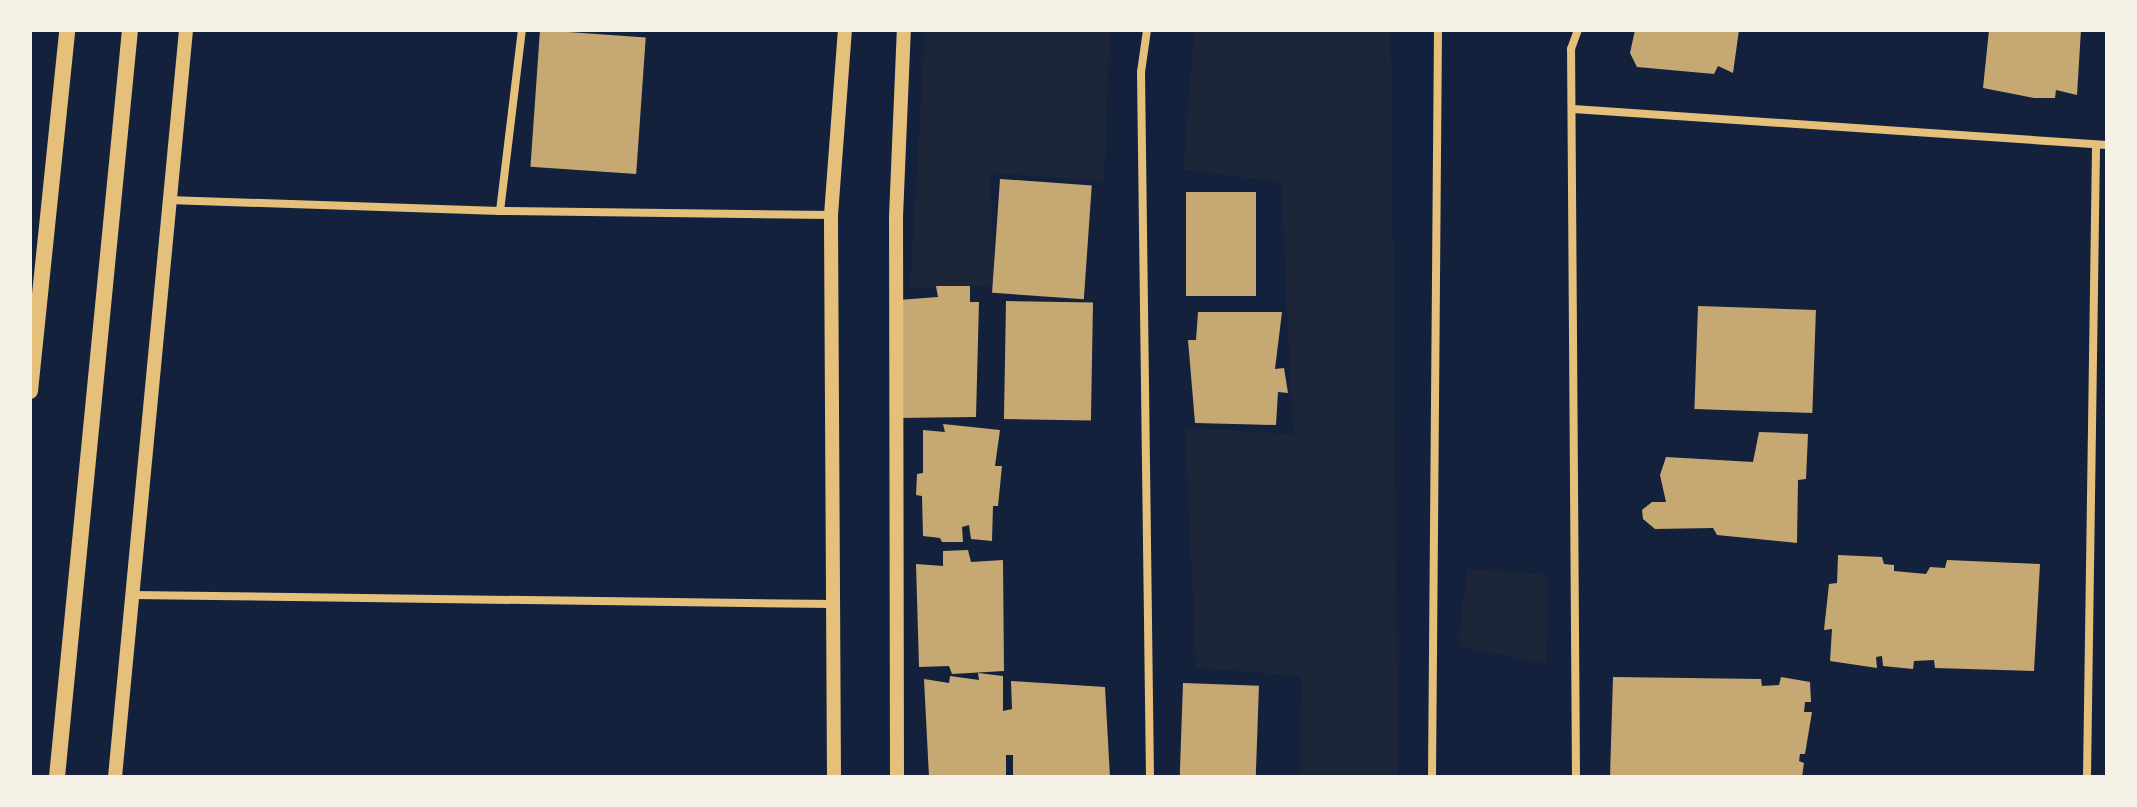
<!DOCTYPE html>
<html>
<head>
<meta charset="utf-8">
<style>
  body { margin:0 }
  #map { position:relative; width:2137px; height:807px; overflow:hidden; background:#14213d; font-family:Barlow,sans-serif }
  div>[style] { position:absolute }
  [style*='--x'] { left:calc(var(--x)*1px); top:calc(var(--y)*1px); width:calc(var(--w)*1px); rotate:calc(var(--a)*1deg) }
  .green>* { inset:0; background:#1d2539 }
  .building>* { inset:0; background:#c6a872; transform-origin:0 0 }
  .minor>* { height:8px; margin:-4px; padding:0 4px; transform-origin:4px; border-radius:4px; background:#e5c07b }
  .tertiary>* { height:14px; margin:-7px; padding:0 7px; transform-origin:7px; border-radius:7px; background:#e5c07b }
  .secondary>* { height:16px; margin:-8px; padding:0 8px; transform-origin:8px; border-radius:8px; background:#e5c07b }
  span { translate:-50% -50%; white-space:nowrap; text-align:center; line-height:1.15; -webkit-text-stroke:7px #f6f1e7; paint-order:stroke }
  .frame { position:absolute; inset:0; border:32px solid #f6f1e7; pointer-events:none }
</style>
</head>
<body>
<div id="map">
  <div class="green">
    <div style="clip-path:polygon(925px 30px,1110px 30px,1104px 181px,990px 173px,995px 285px,910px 289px)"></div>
    <div style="clip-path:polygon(1194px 30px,1391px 30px,1398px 777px,1300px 777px,1301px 676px,1196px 668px,1185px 428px,1293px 434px,1281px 182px,1183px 170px)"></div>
    <div style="clip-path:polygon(1467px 569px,1548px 575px,1547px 664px,1458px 646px)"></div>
  </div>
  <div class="building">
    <div style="left:540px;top:30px;width:106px;height:137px;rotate:4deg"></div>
    <div style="clip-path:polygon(1635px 30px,1739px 30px,1733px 73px,1718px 66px,1714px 74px,1637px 67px,1630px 53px)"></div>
    <div style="clip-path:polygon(1989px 30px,2081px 30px,2077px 95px,2056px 90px,2055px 98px,2034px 98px,1983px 88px)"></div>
    <div style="left:1000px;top:179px;width:92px;height:114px;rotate:4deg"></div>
    <div style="left:1186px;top:192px;width:70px;height:104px"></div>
    <div style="clip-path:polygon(936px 286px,970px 286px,970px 302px,979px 302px,976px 417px,896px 418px,898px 300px,938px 297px)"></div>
    <div style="left:1006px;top:301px;width:87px;height:118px;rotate:1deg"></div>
    <div style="left:1698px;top:306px;width:118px;height:103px;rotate:2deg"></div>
    <div style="clip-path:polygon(1198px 312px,1282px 312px,1275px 369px,1284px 368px,1288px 393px,1278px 392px,1276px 425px,1195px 423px,1188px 340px,1196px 340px)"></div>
    <div style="clip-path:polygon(943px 424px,1000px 430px,995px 466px,1002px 466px,998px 506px,993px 506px,992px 541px,971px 539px,969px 525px,962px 527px,963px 542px,942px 542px,940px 538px,923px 536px,922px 496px,916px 495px,917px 474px,923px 473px,923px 430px,945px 432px)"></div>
    <div style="clip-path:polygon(1759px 432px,1808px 434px,1806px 479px,1798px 480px,1797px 543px,1717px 535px,1713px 528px,1655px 529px,1643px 519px,1642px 510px,1652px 502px,1666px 502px,1660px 475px,1666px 457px,1753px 462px)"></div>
    <div style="clip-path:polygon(968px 550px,971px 562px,1003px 560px,1004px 671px,952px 674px,949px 666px,919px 667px,916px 564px,943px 566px,943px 551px)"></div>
    <div style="clip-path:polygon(1838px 555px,1882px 557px,1884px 564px,1894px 565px,1894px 571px,1926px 574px,1930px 567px,1945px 568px,1947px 560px,2040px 564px,2034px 671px,1935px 668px,1934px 660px,1914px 661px,1913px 669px,1883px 666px,1882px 656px,1876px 657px,1877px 668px,1830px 661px,1832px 629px,1824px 630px,1829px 584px,1837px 583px)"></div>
    <div style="clip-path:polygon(978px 673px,1003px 676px,1003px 711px,1012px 709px,1011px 681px,1105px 687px,1110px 777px,1013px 777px,1013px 755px,1006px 755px,1006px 777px,929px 777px,924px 679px,949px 683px,950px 676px,979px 680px)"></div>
    <div style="clip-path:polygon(1613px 677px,1761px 679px,1762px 686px,1779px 685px,1781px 677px,1810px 682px,1811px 702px,1805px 702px,1804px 712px,1812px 712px,1805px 754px,1800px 754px,1799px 761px,1804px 763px,1802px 777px,1610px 777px)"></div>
    <div style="left:1183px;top:683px;width:76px;height:94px;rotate:2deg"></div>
  </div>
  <div class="minor">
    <div style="--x:1147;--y:30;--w:42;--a:98.1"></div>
    <div style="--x:1141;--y:72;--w:705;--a:89.27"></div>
    <div style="--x:1573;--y:109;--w:535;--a:3.86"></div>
    <div style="--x:168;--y:200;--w:332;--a:1.9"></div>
    <div style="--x:500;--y:211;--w:331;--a:0.7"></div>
    <div style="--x:500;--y:211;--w:182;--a:-83.1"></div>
    <div style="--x:132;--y:595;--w:701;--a:0.74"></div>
    <div style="--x:1432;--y:777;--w:747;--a:-89.54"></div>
    <div style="--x:1576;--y:777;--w:728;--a:-90.39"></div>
    <div style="--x:1571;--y:49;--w:20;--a:-70"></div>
    <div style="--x:2087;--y:777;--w:632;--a:-89.18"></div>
  </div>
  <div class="tertiary">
    <div style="--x:115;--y:777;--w:750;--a:-84.57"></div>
    <div style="--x:834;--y:777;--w:562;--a:-90.31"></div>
    <div style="--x:831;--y:215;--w:186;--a:-85.7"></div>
    <div style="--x:897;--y:777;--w:560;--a:-90.1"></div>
    <div style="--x:896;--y:217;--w:187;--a:-87.6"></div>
  </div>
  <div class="secondary">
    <div style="--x:30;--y:391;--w:363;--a:-84.1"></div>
    <div style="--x:57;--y:777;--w:751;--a:-84.42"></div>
  </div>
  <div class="frame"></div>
</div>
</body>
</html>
